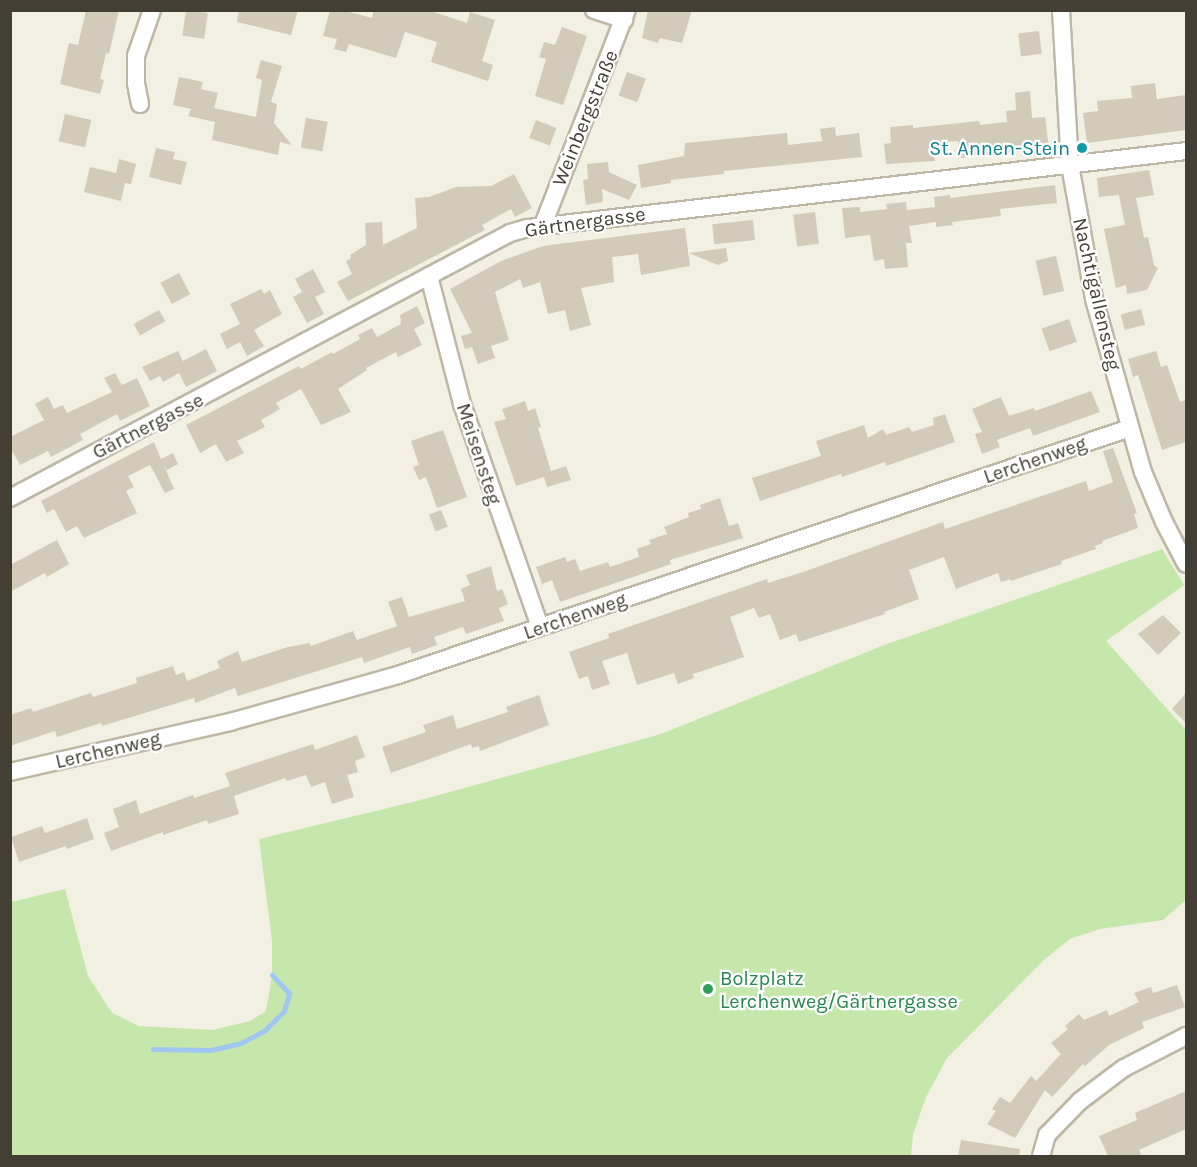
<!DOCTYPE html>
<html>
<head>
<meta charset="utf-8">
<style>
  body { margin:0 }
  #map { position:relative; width:1197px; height:1167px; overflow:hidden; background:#f2efe3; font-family:Karla,sans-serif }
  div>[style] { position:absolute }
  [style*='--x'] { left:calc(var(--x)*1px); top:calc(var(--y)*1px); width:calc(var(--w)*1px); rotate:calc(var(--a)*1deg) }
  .green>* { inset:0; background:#c6e7ab }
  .stream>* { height:5px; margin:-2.5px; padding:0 2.5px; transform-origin:2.5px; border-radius:2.5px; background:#9fc7f0 }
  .building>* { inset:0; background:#d3cbb9; transform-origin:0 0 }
  .roads { filter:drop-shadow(2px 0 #bdb7a6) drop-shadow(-2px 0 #bdb7a6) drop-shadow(0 2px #bdb7a6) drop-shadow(0 -2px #bdb7a6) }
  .street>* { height:16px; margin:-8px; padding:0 8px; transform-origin:8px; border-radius:8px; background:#fff }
  .dots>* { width:16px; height:16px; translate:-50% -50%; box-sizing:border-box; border:3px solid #fff; border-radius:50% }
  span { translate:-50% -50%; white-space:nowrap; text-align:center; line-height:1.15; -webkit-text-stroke:4.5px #fff; paint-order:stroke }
  .street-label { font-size:20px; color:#443f34 }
  .culture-label { font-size:20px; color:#0d838f }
  .right { translate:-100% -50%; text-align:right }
  .leisure-label { font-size:20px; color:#27864d }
  .left { translate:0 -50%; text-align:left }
  .frame { position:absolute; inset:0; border:12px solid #443f34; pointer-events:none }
</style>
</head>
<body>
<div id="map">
  <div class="green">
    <div style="clip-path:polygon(1162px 549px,1184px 585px,1106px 641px,1186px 730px,1186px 900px,1163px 920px,1100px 929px,1070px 939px,1045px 959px,947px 1058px,926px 1097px,913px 1134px,911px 1156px,11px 1156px,11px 902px,65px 889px,88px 976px,112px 1013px,139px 1026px,213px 1030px,250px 1021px,266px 1011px,272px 976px,272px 941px,259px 839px,413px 802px,658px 735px,887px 644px)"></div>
  </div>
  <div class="stream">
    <div style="--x:153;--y:1049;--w:58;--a:1"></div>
    <div style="--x:211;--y:1050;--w:31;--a:-13"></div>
    <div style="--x:241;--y:1043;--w:27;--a:-28"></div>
    <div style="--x:265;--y:1030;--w:27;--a:-45"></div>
    <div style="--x:284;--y:1011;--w:19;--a:-74"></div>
    <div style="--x:289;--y:993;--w:25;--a:-133"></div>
  </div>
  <div class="building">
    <div style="clip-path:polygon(86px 10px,119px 10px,109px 54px,106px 53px,100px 79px,104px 80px,100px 94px,60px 84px,69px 43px,78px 45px)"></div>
    <div style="left:186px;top:10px;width:22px;height:26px;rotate:8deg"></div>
    <div style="clip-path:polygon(239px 10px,298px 10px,291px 35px,237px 22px)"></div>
    <div style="clip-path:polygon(330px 10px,342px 10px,372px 18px,374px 10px,428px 10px,467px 23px,470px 12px,495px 20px,482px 61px,493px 65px,488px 81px,431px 62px,437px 42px,405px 32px,396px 58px,349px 44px,346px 52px,334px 49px,337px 39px,323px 36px)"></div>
    <div style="clip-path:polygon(648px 10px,692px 10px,682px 43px,660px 38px,658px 43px,642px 38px)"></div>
    <div style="clip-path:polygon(562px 27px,587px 36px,563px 105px,535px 96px,546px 59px,539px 57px,544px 42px,555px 45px)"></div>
    <div style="left:1039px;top:31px;width:23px;height:21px;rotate:83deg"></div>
    <div style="clip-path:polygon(261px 60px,282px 66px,271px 102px,277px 104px,274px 123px,292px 145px,280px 142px,278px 155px,212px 140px,215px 122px,188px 116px,191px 109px,173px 105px,179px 77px,203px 82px,201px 89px,218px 93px,214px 108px,256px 117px,262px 80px,256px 78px)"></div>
    <div style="left:627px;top:72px;width:20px;height:25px;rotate:20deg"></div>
    <div style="clip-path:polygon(1155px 83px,1157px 99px,1186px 95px,1186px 130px,1087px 143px,1083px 113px,1098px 111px,1097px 101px,1132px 98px,1131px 86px)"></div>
    <div style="clip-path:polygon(1030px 91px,1032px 118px,1045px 117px,1049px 148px,960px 158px,958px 141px,933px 143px,935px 161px,886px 164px,884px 144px,891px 143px,890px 127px,913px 125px,913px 128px,979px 121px,980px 125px,1007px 122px,1006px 111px,1016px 110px,1015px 93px)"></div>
    <div style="left:65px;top:114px;width:27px;height:28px;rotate:13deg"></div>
    <div style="left:306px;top:118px;width:22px;height:30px;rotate:10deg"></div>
    <div style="left:536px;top:120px;width:22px;height:19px;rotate:21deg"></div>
    <div style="clip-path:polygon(835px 127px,836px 136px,859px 133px,862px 157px,724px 171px,724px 174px,671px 180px,671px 183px,641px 188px,638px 165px,684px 156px,685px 143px,787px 133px,788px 145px,822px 141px,820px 129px)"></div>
    <div style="clip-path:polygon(156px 148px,175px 152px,173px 159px,187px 162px,181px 185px,149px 177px)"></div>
    <div style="clip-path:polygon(119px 159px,136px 164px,131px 184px,125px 183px,121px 201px,84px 192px,90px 167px,116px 173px)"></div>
    <div style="clip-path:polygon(608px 162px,609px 172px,637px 185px,629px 200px,602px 189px,603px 202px,586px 205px,583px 180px,588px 179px,587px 164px)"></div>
    <div style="clip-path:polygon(1149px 170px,1154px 195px,1136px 198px,1144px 238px,1148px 237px,1154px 265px,1158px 268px,1147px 290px,1127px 294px,1126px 285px,1116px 288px,1104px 229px,1125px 225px,1119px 195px,1099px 197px,1097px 178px)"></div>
    <div style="clip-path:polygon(514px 174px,532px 208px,515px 217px,511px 209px,482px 225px,485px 230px,348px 301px,337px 282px,352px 274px,346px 261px,351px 258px,350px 255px,366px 245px,365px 223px,382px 222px,383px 245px,417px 228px,415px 198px,429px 197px,456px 187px,491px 186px)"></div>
    <div style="clip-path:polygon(1055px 185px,1057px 203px,1000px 209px,1001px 216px,952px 222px,953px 225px,936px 227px,936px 222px,909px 226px,912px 243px,906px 243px,908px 267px,885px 269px,884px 259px,874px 261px,870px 235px,845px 238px,842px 208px,860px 207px,860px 212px,887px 209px,886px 204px,906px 202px,907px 210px,935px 207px,934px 197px,950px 195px,950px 198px)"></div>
    <div style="left:815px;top:212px;width:32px;height:22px;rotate:83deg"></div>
    <div style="left:753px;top:220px;width:20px;height:41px;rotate:84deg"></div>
    <div style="clip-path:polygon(685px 228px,690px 266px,641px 275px,638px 254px,612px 257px,614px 282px,581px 288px,591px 325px,570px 331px,565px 310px,548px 314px,540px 282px,523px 288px,520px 279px,495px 292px,509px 340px,491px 346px,495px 358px,478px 364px,472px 347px,465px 349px,461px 336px,472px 333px,450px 289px,501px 261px,543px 246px)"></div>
    <div style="clip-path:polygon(726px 248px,728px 261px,718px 265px,689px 253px)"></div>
    <div style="left:1056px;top:256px;width:36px;height:21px;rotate:77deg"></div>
    <div style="clip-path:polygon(313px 269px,325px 292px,315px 297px,324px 314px,307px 323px,293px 297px,302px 292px,295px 279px)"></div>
    <div style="left:179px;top:273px;width:24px;height:21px;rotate:62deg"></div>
    <div style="clip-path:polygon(261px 289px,264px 294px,270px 290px,282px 314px,254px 330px,264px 346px,247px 356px,240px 342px,227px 349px,220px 334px,240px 324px,230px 304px)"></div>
    <div style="clip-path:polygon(417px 306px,425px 323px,414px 329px,422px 345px,398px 357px,396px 352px,366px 368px,367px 370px,338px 389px,351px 412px,321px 425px,301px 389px,276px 403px,280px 409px,261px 420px,265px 427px,237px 441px,244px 453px,226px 462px,216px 444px,200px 453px,186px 425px,299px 366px,301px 369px,332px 352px,333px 354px,360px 339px,358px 335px,372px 328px,377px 337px,401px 324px,400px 315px)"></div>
    <div style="left:1141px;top:309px;width:16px;height:21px;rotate:75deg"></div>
    <div style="left:159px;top:310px;width:13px;height:29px;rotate:61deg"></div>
    <div style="left:1069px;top:319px;width:24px;height:29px;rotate:71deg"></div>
    <div style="clip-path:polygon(206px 349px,217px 371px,186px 387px,179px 373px,163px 382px,160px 376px,150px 381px,142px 367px,178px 351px,183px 361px)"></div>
    <div style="clip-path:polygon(1156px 351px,1161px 367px,1167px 365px,1180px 402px,1186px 400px,1186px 442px,1162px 450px,1138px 375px,1133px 377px,1128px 359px)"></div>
    <div style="clip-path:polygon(115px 373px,122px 385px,137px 378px,150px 406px,120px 421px,117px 414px,80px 434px,83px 440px,51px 457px,48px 451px,20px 465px,10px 447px,10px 437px,44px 420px,35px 404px,48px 397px,54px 409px,63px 405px,67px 413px,112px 392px,104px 378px)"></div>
    <div style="clip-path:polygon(1091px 391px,1100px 412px,1033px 436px,1030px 428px,997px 440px,1000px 447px,982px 454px,975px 434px,982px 432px,972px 409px,1001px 397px,1009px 416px,1034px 408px,1035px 411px)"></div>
    <div style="clip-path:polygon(525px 401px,528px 411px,535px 408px,541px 427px,538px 428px,551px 471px,566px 466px,571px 480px,547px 487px,544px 477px,516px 486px,494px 422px,506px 419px,502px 409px)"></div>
    <div style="clip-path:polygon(945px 414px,955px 442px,886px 466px,885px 462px,842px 477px,841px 474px,760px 501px,752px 478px,821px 456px,816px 441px,864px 425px,868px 438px,883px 429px,886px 435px,909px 427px,912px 432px,934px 425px,933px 418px)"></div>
    <div style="clip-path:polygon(443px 430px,467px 497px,437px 508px,426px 477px,419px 480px,413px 467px,419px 465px,411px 441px)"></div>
    <div style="clip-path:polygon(154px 442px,161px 459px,173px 453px,178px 464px,167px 470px,163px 463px,174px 489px,165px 493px,150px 465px,128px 476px,134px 487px,126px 491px,137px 513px,84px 538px,77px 526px,66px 532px,54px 509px,47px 513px,41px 501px)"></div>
    <div style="clip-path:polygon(1113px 448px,1137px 513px,1134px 514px,1138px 528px,1102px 541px,1103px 543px,1095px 546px,1096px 549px,1061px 561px,1062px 564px,1011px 581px,1010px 579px,1001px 582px,998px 573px,956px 589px,944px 557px,909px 570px,919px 599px,884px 612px,885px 614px,799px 642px,796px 634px,780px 640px,770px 614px,759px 618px,754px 608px,730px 617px,744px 657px,693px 674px,694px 678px,678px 684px,674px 673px,637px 685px,627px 653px,602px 661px,610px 684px,592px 690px,588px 676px,579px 679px,569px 652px,609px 638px,608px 634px,767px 579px,768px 583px,806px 571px,943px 522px,945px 529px,1086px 481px,1089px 491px,1113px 482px,1103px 451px)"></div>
    <div style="clip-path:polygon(720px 498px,729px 526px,738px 523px,743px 538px,670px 560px,671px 564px,560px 602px,552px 580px,542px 584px,536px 567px,565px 557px,567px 562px,575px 559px,580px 571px,608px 562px,610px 567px,639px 557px,637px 549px,651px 544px,649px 540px,667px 534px,664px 527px,689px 517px,688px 513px,701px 509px,700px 505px)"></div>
    <div style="left:441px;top:510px;width:18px;height:13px;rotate:68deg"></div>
    <div style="clip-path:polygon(57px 540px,69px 564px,47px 577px,45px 573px,10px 592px,10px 565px)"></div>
    <div style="clip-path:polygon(491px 566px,497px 591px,502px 589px,508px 604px,499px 608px,504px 621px,466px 634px,463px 627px,434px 637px,437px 645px,412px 654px,410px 647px,364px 663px,362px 657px,238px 696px,235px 688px,195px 703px,194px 698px,102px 726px,101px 723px,57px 737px,55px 731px,10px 746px,10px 715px,31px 708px,33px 712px,91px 693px,93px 697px,137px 683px,136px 678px,173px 666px,176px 675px,184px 672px,187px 681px,220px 668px,217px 661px,238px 651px,242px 662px,288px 647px,309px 643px,311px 646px,353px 631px,357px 640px,397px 626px,388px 602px,402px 597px,409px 617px,465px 601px,461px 589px,470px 585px,466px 575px)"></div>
    <div style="clip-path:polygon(1163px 615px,1181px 633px,1158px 655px,1138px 634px)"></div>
    <div style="clip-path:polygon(1186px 693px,1186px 723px,1172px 709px)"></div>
    <div style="clip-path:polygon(539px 695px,549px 725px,480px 751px,479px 746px,472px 748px,471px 744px,391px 773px,382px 747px,426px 732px,423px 725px,453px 715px,457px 729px,508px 712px,506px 707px)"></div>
    <div style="clip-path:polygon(357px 735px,365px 757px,355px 761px,358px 772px,347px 775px,354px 797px,332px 804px,325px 782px,311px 787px,306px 775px,287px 781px,285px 778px,234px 796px,239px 814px,208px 824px,207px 820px,163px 835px,163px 832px,111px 851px,104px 833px,119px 827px,113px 809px,136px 800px,140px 814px,193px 795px,194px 798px,230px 786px,225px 773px,313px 744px,315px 750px)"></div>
    <div style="clip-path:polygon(87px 818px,94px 839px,67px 849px,66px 846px,19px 862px,11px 837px,42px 826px,45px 833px)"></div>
    <div style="clip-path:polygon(1177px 985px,1185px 1007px,1142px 1022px,1144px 1028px,1109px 1045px,1085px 1066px,1083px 1064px,1052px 1097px,1045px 1090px,1015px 1138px,987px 1124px,996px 1111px,992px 1109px,1000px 1097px,1010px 1103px,1031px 1076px,1036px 1081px,1061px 1054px,1051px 1043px,1068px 1029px,1065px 1026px,1079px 1014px,1084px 1020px,1107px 1010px,1109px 1016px,1139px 1002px,1134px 993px,1151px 987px,1153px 993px)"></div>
    <div style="clip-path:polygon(1186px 1091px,1186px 1129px,1139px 1150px,1142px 1156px,1108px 1156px,1099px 1136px,1137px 1120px,1135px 1113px)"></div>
    <div style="clip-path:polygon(961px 1140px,1020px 1149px,1019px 1156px,958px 1156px)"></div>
  </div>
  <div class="roads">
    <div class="street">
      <div style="--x:594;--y:10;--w:32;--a:18"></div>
      <div style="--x:1061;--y:10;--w:155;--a:86.7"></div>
      <div style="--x:1070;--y:165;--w:136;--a:79.8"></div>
      <div style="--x:1094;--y:299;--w:180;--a:74.2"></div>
      <div style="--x:1143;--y:472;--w:54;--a:67.2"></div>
      <div style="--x:1164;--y:522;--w:47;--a:62.4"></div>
      <div style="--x:140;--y:104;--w:21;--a:-101"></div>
      <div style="--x:136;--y:83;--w:27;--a:-90"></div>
      <div style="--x:136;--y:56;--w:49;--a:-70.8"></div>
      <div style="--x:543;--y:225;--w:231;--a:-68.7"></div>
      <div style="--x:429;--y:276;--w:132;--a:75.5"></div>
      <div style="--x:462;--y:404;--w:236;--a:70.7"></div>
      <div style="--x:10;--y:498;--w:566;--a:-27.92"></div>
      <div style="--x:510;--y:233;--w:19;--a:-16"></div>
      <div style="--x:528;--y:228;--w:662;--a:-6.67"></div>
      <div style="--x:10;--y:772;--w:226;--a:-12.8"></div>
      <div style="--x:230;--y:722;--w:174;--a:-15.6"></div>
      <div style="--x:398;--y:675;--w:773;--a:-18.65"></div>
      <div style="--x:1041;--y:1156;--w:22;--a:-74"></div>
      <div style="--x:1047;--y:1135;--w:47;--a:-45.9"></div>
      <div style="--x:1080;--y:1101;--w:55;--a:-36.9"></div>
      <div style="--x:1124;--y:1068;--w:70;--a:-27.3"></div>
    </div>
  </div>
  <div class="dots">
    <div style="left:1082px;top:148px;background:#0f9aa8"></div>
    <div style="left:708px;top:989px;background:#2e9e5b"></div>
  </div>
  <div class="street-label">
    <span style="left:585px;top:118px;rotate:-68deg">Weinbergstraße</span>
    <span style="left:585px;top:222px;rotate:-8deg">Gärtnergasse</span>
    <span style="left:1097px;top:294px;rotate:77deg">Nachtigallensteg</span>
    <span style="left:148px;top:426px;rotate:-27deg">Gärtnergasse</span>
    <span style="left:479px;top:454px;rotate:72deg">Meisensteg</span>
    <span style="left:1035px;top:460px;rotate:-19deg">Lerchenweg</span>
    <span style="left:575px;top:616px;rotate:-19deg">Lerchenweg</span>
    <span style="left:108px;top:750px;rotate:-13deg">Lerchenweg</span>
  </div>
  <div class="culture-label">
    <span class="right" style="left:1070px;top:148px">St. Annen-Stein</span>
  </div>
  <div class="leisure-label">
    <span class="left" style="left:720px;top:990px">Bolzplatz<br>Lerchenweg/Gärtnergasse</span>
  </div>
  <div class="frame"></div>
</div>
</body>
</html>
